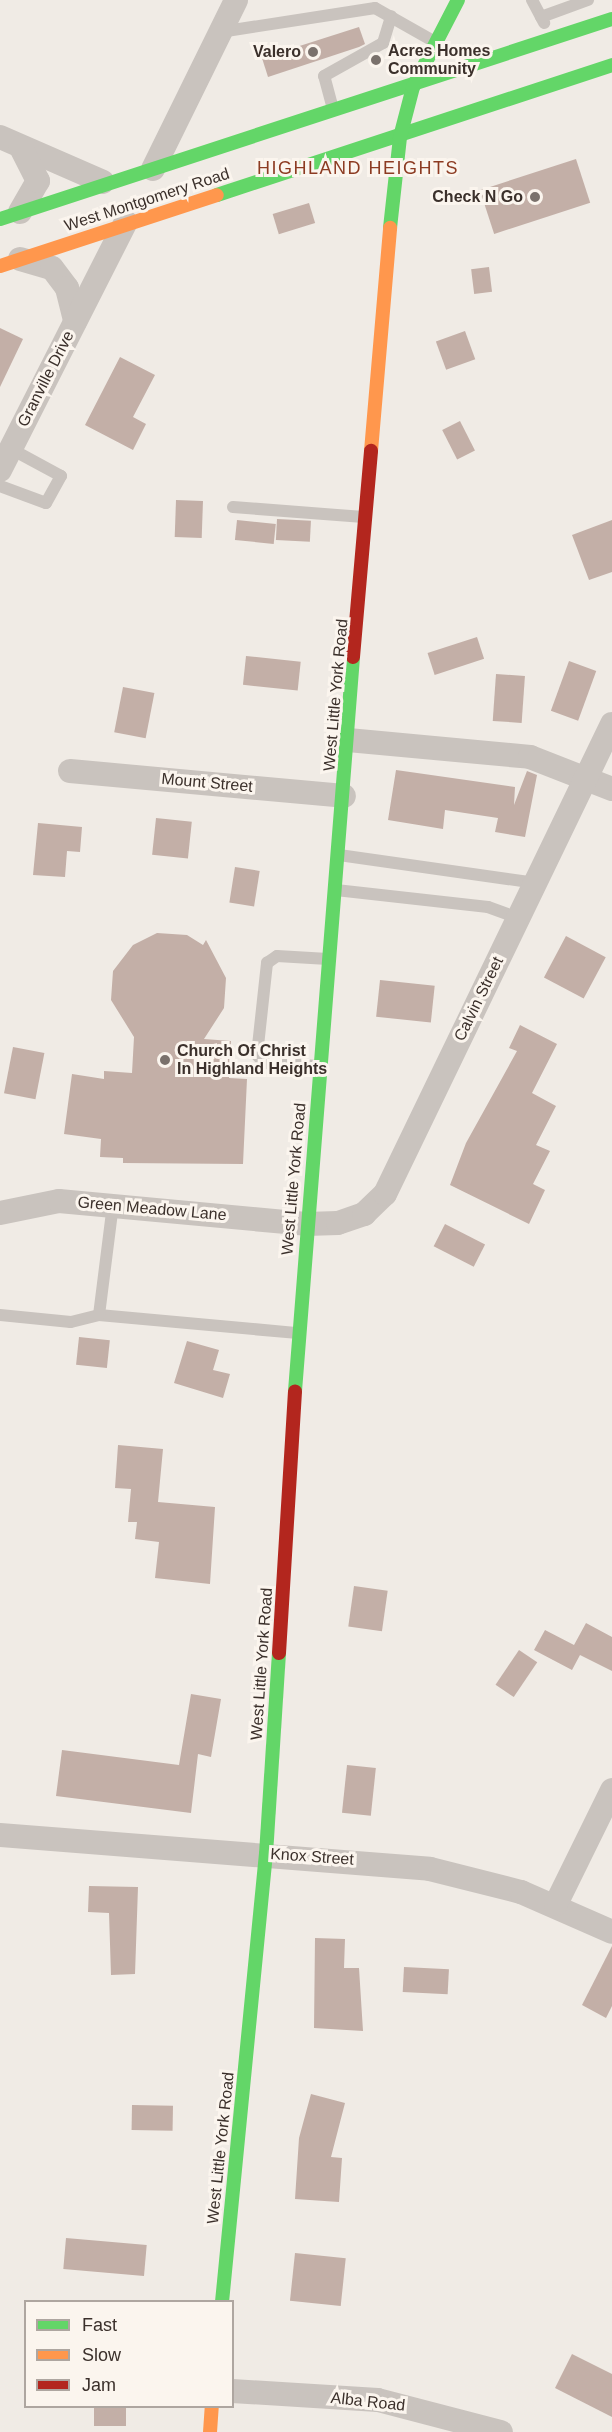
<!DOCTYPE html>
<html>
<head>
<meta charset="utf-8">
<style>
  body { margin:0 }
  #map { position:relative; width:612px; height:2432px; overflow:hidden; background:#f0ebe5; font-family:Arial,sans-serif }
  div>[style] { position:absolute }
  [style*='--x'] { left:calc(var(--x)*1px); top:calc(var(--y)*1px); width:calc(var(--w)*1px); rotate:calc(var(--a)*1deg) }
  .building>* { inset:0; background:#c3afa7; transform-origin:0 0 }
  .lane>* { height:12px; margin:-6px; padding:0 6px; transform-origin:6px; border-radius:6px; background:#c9c3be }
  .street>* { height:24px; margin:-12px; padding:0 12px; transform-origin:12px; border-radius:12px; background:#c9c3be }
  .fast>* { height:14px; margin:-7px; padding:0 7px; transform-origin:7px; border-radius:7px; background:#63d668 }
  .slow>* { height:14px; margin:-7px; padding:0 7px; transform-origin:7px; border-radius:7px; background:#ff974d }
  .jam>* { height:14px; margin:-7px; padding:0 7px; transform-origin:7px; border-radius:7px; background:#b3261e }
  .dots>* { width:16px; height:16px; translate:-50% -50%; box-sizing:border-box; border:3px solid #fbf5ee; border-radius:50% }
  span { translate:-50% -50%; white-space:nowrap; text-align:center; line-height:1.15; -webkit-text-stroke:6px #fbf5ee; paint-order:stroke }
  .poi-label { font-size:16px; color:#3b302b; font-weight:700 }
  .left { translate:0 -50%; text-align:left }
  .right { translate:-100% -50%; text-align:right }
  .street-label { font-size:16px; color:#3b302b }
  .neighbourhood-label { font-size:18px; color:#8c3b22; letter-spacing:1.5px }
  .legend { position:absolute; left:24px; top:2300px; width:210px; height:108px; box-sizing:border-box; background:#fbf5ee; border:2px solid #aea6a0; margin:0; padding:8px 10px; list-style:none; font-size:18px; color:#3b302b }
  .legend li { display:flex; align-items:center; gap:12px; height:30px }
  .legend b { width:30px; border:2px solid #aea6a0 }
</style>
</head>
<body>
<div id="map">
  <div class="building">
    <div style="clip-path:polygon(359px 27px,365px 44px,359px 47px,268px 77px,262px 58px)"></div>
    <div style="left:576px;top:159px;width:46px;height:101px;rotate:72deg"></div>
    <div style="left:309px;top:203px;width:21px;height:38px;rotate:73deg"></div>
    <div style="left:489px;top:267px;width:25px;height:18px;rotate:83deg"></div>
    <div style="clip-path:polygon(0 328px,23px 339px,0 387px)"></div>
    <div style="left:465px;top:331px;width:30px;height:31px;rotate:70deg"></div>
    <div style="clip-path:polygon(120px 357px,155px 375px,133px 417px,146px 424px,133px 450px,85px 425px)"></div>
    <div style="left:460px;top:421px;width:33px;height:20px;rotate:63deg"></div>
    <div style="left:176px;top:500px;width:27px;height:37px;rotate:2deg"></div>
    <div style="left:277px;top:519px;width:34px;height:21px;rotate:3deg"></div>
    <div style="left:237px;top:520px;width:39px;height:20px;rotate:6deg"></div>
    <div style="clip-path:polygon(612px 520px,612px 572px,589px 580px,572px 535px)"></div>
    <div style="left:477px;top:637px;width:23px;height:52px;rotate:72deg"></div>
    <div style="left:246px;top:656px;width:55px;height:29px;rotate:6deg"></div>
    <div style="left:569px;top:661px;width:29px;height:53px;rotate:20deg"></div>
    <div style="left:496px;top:674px;width:29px;height:47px;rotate:4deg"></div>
    <div style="left:123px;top:687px;width:32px;height:46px;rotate:11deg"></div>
    <div style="clip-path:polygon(396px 770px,515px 787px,514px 805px,527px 771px,537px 775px,525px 837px,495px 832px,498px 818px,445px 810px,443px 829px,388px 820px)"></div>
    <div style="left:156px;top:818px;width:36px;height:37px;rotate:6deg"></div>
    <div style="clip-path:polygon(38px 823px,82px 827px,80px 852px,67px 851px,65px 877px,33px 875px)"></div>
    <div style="left:235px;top:867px;width:25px;height:36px;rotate:9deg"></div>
    <div style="clip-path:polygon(157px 933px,187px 935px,203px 945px,206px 940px,226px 978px,224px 1008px,204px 1039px,231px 1041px,229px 1078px,247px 1079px,243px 1164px,123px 1163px,123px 1158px,100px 1157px,101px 1139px,64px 1134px,72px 1074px,104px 1079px,104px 1071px,132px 1073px,134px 1037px,111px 1000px,113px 971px,133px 945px)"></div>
    <div style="left:566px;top:936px;width:45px;height:47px;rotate:28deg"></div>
    <div style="left:380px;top:980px;width:55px;height:37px;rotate:6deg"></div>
    <div style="clip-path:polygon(520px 1025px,557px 1044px,532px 1093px,556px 1106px,536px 1145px,550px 1151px,533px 1184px,545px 1190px,529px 1224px,450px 1185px,466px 1143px,517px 1051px,509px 1048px)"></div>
    <div style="left:13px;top:1047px;width:32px;height:47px;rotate:11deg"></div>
    <div style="left:445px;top:1224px;width:45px;height:25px;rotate:27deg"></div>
    <div style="left:79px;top:1337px;width:31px;height:28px;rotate:6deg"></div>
    <div style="clip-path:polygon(187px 1341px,219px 1350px,213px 1370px,230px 1374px,223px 1398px,174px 1383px)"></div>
    <div style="clip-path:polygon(118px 1445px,163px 1449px,158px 1502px,215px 1507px,210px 1584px,155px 1578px,159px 1542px,135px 1539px,137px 1522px,128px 1522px,131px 1489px,115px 1488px)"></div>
    <div style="left:354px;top:1586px;width:34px;height:41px;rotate:8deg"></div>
    <div style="clip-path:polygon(586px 1623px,612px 1637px,612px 1671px,580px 1655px,572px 1670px,534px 1650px,545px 1630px,574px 1645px)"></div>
    <div style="left:519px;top:1650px;width:22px;height:42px;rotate:34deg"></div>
    <div style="clip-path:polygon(191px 1694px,221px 1699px,211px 1757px,198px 1754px,191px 1813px,56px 1796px,62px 1750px,179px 1765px)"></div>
    <div style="left:347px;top:1765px;width:29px;height:48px;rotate:6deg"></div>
    <div style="clip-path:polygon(89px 1886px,138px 1887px,135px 1974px,111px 1975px,109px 1913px,88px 1912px)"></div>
    <div style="clip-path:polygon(315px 1938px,345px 1939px,344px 1968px,359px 1968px,363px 2031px,314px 2028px)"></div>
    <div style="clip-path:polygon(612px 1946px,612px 2006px,606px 2018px,582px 2005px)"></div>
    <div style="left:404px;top:1967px;width:45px;height:25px;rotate:3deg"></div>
    <div style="clip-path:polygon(311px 2094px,345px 2103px,331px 2157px,342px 2158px,339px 2202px,295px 2199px,299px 2138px)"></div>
    <div style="left:132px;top:2105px;width:41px;height:25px;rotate:1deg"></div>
    <div style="left:66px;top:2238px;width:81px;height:31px;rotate:5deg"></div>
    <div style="left:295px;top:2253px;width:51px;height:48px;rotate:6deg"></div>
    <div style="clip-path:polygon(572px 2354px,612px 2374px,612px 2417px,555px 2388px)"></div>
    <div style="left:94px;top:2406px;width:32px;height:20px"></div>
  </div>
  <div class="lane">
    <div style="--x:532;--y:0;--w:26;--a:62"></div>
    <div style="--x:541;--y:17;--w:50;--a:-19.9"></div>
    <div style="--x:220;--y:32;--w:157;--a:-8.8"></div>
    <div style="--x:375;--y:8;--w:69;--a:29.5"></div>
    <div style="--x:333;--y:109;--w:34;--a:-105"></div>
    <div style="--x:324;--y:76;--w:68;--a:-29.2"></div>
    <div style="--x:383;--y:43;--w:28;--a:-73"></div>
    <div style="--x:0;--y:486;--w:49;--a:20.3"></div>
    <div style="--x:46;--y:503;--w:31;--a:-61"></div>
    <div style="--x:61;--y:476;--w:57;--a:-151.6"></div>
    <div style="--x:233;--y:507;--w:131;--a:4.4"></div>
    <div style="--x:339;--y:855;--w:199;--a:8.1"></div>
    <div style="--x:336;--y:890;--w:153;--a:6.4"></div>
    <div style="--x:488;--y:907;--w:32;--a:20"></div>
    <div style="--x:319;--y:1066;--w:55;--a:-176.9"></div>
    <div style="--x:264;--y:1063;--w:11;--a:-131"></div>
    <div style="--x:257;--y:1055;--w:93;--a:-83.8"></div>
    <div style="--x:267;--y:963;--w:12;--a:-35"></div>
    <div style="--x:277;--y:956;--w:51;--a:3.4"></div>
    <div style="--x:0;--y:1315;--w:71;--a:5.6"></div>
    <div style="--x:71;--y:1322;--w:29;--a:-14"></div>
    <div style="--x:99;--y:1315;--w:200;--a:5.2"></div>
    <div style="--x:99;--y:1315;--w:112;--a:-82.8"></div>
  </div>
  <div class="street">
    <div style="--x:0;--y:137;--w:112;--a:23.6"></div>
    <div style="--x:153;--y:169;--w:188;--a:-63.8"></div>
    <div style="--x:20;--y:212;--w:36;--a:-60"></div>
    <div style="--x:38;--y:181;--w:38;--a:-117"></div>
    <div style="--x:20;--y:259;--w:33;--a:16"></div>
    <div style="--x:52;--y:268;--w:25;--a:53"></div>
    <div style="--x:67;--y:288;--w:34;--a:76"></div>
    <div style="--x:0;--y:470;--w:278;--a:-63.1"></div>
    <div style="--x:348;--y:740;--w:183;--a:5.3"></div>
    <div style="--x:530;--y:757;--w:88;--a:21.3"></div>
    <div style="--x:70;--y:771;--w:275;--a:5.2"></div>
    <div style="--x:0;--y:1213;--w:60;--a:-11.5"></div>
    <div style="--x:59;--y:1201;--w:248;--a:5.3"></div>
    <div style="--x:306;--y:1224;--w:32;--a:-2"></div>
    <div style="--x:338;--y:1223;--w:28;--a:-19"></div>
    <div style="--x:364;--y:1214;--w:29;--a:-44"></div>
    <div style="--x:385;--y:1194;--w:522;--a:-64.22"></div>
    <div style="--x:0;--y:1835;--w:431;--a:4.5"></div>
    <div style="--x:430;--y:1869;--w:94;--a:14.2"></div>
    <div style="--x:521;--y:1892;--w:99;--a:23.7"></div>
    <div style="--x:556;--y:1904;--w:127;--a:-63.8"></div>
    <div style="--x:232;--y:2391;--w:146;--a:3.5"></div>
    <div style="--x:378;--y:2400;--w:127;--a:14.6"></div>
  </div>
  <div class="fast">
    <div style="--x:217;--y:195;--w:416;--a:-18.2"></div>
    <div style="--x:0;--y:219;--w:644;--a:-18.1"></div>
    <div style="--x:390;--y:228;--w:92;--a:-83.7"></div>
    <div style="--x:400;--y:137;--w:52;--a:-75.4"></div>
    <div style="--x:413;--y:87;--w:98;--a:-62.7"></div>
    <div style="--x:295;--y:1391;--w:736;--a:-85.48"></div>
    <div style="--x:222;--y:2302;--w:450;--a:-84.4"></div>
    <div style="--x:266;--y:1854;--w:201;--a:-86.3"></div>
  </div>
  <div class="slow">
    <div style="--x:0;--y:266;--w:228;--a:-18.1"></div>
    <div style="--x:371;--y:451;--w:224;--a:-85.1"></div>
    <div style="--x:210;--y:2432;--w:26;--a:-86"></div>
  </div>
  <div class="jam">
    <div style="--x:353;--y:657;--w:207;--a:-85"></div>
    <div style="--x:279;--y:1653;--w:262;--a:-86.5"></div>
  </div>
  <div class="dots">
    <div style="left:313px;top:52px;background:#7a716c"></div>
    <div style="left:376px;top:60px;background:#7a716c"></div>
    <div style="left:535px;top:197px;background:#7a716c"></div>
    <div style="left:165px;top:1060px;background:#7a716c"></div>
  </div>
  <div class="poi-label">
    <span class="left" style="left:388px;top:60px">Acres Homes<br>Community</span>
    <span class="right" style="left:301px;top:52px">Valero</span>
    <span class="right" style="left:523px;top:197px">Check N Go</span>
    <span class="left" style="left:177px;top:1060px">Church Of Christ<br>In Highland Heights</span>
  </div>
  <div class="street-label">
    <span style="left:147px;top:200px;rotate:-18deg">West Montgomery Road</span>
    <span style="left:46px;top:379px;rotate:-63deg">Granville Drive</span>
    <span style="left:336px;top:695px;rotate:-85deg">West Little York Road</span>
    <span style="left:207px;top:783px;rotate:5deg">Mount Street</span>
    <span style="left:479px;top:999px;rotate:-64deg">Calvin Street</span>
    <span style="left:294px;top:1179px;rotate:-85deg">West Little York Road</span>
    <span style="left:152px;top:1209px;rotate:5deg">Green Meadow Lane</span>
    <span style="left:262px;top:1664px;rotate:-86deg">West Little York Road</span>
    <span style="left:312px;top:1857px;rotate:4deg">Knox Street</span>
    <span style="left:221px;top:2148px;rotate:-84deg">West Little York Road</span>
    <span style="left:368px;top:2402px;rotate:6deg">Alba Road</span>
  </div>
  <div class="neighbourhood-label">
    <span style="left:358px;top:168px">HIGHLAND HEIGHTS</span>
  </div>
  <ul class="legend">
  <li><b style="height:8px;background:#63d668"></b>Fast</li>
  <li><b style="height:8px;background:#ff974d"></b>Slow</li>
  <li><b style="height:8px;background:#b3261e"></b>Jam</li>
  </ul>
</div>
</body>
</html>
